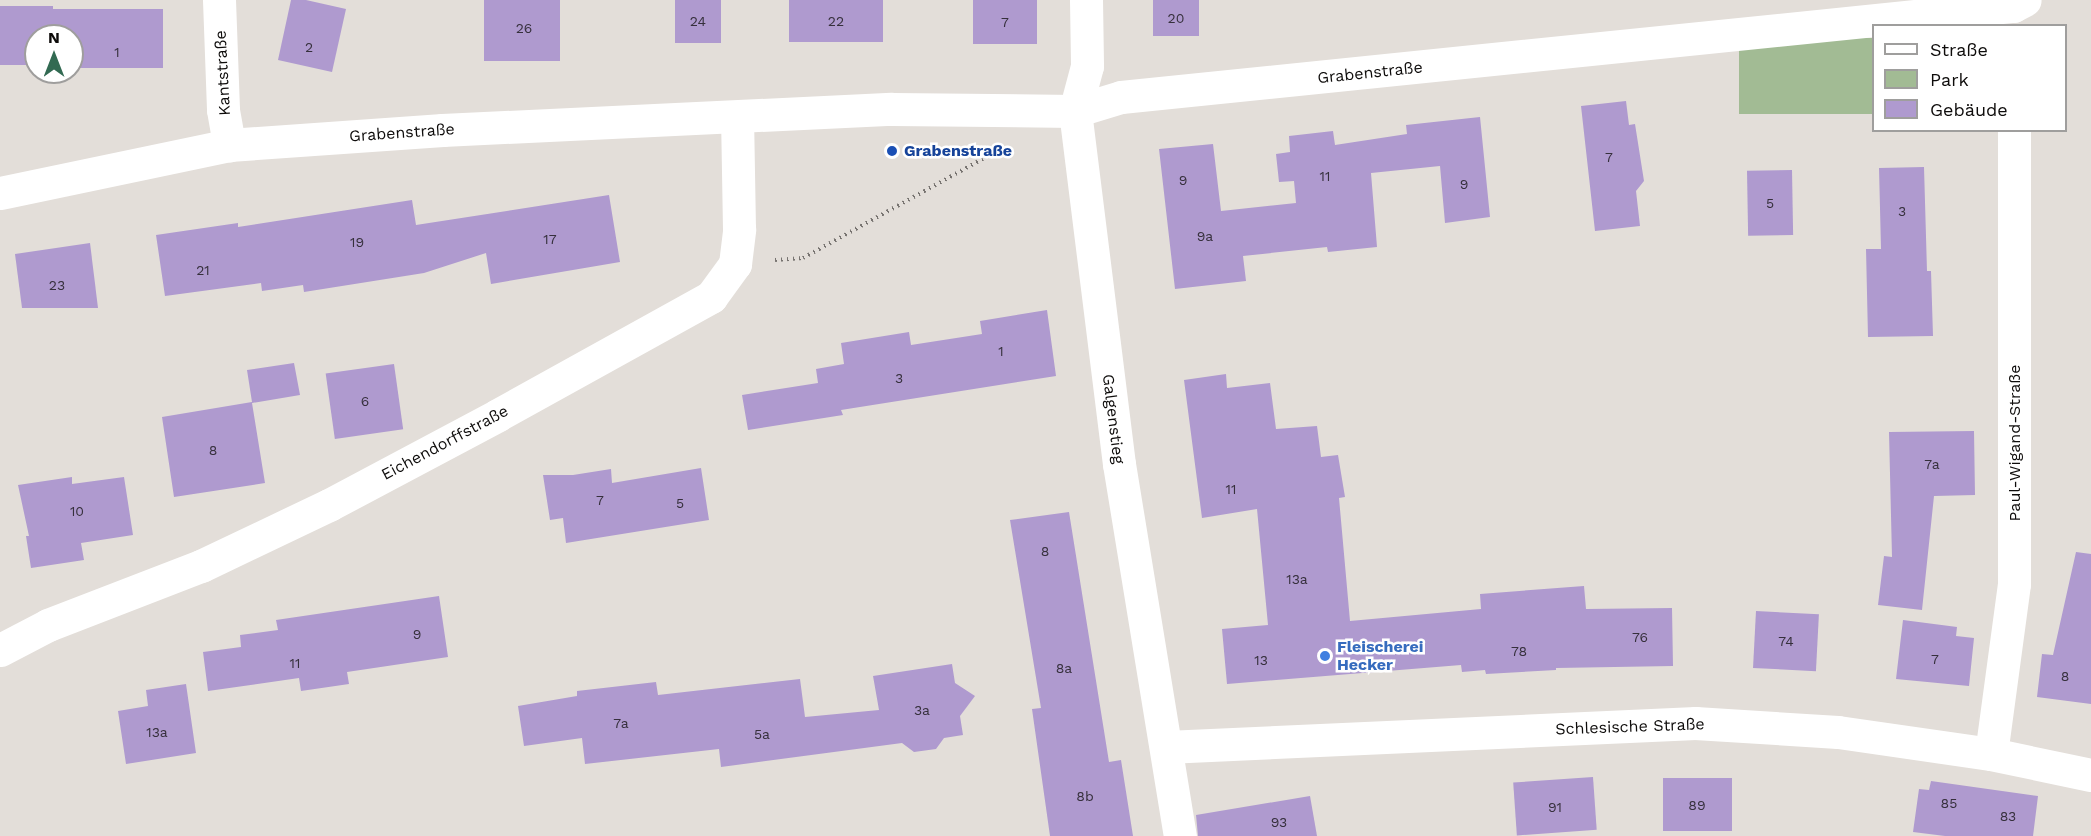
<!DOCTYPE html>
<html>
<head>
<meta charset="utf-8">
<style>
  body { margin:0 }
  #map { position:relative; width:2091px; height:836px; overflow:hidden; background:#e3ded9; font-family:"Work Sans",sans-serif }
  div>[style] { position:absolute }
  [style*='--x'] { left:calc(var(--x)*1px); top:calc(var(--y)*1px); width:calc(var(--w)*1px); rotate:calc(var(--a)*1deg) }
  .green>* { inset:0; background:#a2bb94; transform-origin:0 0 }
  .building>* { inset:0; background:#af9acf; transform-origin:0 0 }
  .path>* { height:4px; margin-top:-2px; transform-origin:0; background:repeating-linear-gradient(90deg,#777370 0 1.5px,transparent 0 6px) }
  .minor>* { height:33px; margin:-16.5px; padding:0 16.5px; transform-origin:16.5px; border-radius:16.5px; background:#fff }
  .dots>* { width:16px; height:16px; translate:-50% -50%; box-sizing:border-box; border:3px solid #fff; border-radius:50% }
  span { translate:-50% -50%; white-space:nowrap; text-align:center; line-height:1.15; -webkit-text-stroke:5px #fff; paint-order:stroke }
  .number-label { font-size:14px; color:#36303c }
  .number-label span { -webkit-text-stroke-width:0 }
  .street-label { font-size:16px; color:#0e0c0b }
  .transit-label { font-size:16px; color:#164399; font-weight:700 }
  .left { translate:0 -50%; text-align:left }
  .shop-label { font-size:16px; color:#366cbe; font-weight:700 }
  .legend { position:absolute; left:1872px; top:24px; width:195px; height:108px; box-sizing:border-box; background:#fff; border:2px solid #9f9e9d; margin:0; padding:8px 10px; list-style:none; font-size:18px; color:#0e0c0b }
  .legend li { display:flex; align-items:center; gap:12px; height:30px }
  .legend b { width:30px; border:2px solid #9f9e9d }
  .north { position:absolute; left:24px; top:24px; width:60px; height:60px; box-sizing:border-box; background:#fff; border:2px solid #9f9e9d; border-radius:50%; rotate:0deg; font-size:16px; font-weight:700; line-height:24px; text-align:center; color:#0e0c0b }
  .north::after { content:''; display:block; margin:auto; width:21px; height:27px; background:#326a52; clip-path:polygon(50% 0,100% 100%,50% 72%,0 100%) }
</style>
</head>
<body>
<div id="map">
  <div class="green">
    <div style="left:1873px;top:38px;width:76px;height:134px;rotate:90deg"></div>
  </div>
  <div class="building">
    <div style="clip-path:polygon(291px 0,306px 0,346px 9px,332px 72px,278px 60px)"></div>
    <div style="left:484px;top:0;width:76px;height:61px"></div>
    <div style="left:675px;top:0;width:46px;height:43px"></div>
    <div style="left:789px;top:0;width:94px;height:42px"></div>
    <div style="left:973px;top:0;width:64px;height:44px"></div>
    <div style="left:1153px;top:0;width:46px;height:36px"></div>
    <div style="clip-path:polygon(0 6px,53px 6px,53px 9px,163px 9px,163px 68px,72px 68px,72px 36px,36px 36px,36px 65px,0 65px)"></div>
    <div style="clip-path:polygon(1626px 101px,1629px 125px,1635px 124px,1644px 181px,1636px 191px,1640px 226px,1595px 231px,1581px 106px)"></div>
    <div style="clip-path:polygon(1480px 117px,1490px 217px,1445px 223px,1440px 166px,1371px 173px,1377px 247px,1328px 252px,1327px 247px,1243px 256px,1246px 281px,1175px 289px,1159px 149px,1213px 144px,1221px 211px,1296px 203px,1294px 181px,1279px 182px,1276px 154px,1290px 152px,1289px 136px,1333px 131px,1335px 145px,1407px 134px,1406px 125px)"></div>
    <div style="clip-path:polygon(1924px 167px,1927px 271px,1931px 271px,1933px 336px,1868px 337px,1866px 249px,1881px 249px,1879px 168px)"></div>
    <div style="left:1792px;top:170px;width:65px;height:45px;rotate:89deg"></div>
    <div style="clip-path:polygon(609px 195px,620px 262px,491px 284px,486px 253px,424px 273px,304px 292px,303px 285px,262px 291px,261px 283px,165px 296px,156px 235px,238px 223px,238px 227px,412px 200px,416px 225px)"></div>
    <div style="clip-path:polygon(90px 243px,98px 308px,22px 308px,15px 254px)"></div>
    <div style="clip-path:polygon(1047px 310px,1056px 376px,841px 410px,843px 415px,748px 430px,742px 395px,818px 383px,816px 369px,844px 364px,841px 343px,909px 332px,911px 345px,982px 334px,980px 321px)"></div>
    <div style="clip-path:polygon(294px 363px,300px 395px,252px 403px,265px 483px,174px 497px,162px 417px,252px 402px,247px 370px)"></div>
    <div style="left:394px;top:364px;width:66px;height:69px;rotate:82deg"></div>
    <div style="clip-path:polygon(1226px 374px,1227px 388px,1270px 383px,1276px 429px,1317px 426px,1321px 457px,1338px 455px,1345px 497px,1339px 498px,1350px 621px,1481px 609px,1480px 594px,1584px 586px,1586px 609px,1672px 608px,1673px 666px,1556px 668px,1556px 670px,1486px 674px,1485px 670px,1462px 672px,1461px 665px,1227px 684px,1222px 629px,1268px 625px,1257px 509px,1202px 518px,1184px 380px)"></div>
    <div style="clip-path:polygon(1974px 431px,1975px 495px,1934px 496px,1922px 610px,1878px 605px,1884px 556px,1892px 557px,1889px 432px)"></div>
    <div style="clip-path:polygon(701px 468px,709px 520px,566px 543px,563px 518px,550px 520px,543px 475px,573px 475px,611px 469px,612px 483px)"></div>
    <div style="clip-path:polygon(72px 477px,72px 484px,124px 477px,133px 535px,81px 543px,84px 560px,31px 568px,26px 536px,29px 536px,18px 485px)"></div>
    <div style="clip-path:polygon(1069px 512px,1109px 762px,1121px 760px,1133px 836px,1050px 836px,1032px 709px,1041px 708px,1010px 520px)"></div>
    <div style="clip-path:polygon(2076px 552px,2091px 554px,2091px 704px,2037px 697px,2042px 654px,2053px 655px)"></div>
    <div style="clip-path:polygon(439px 596px,448px 657px,347px 672px,349px 684px,301px 691px,299px 678px,208px 691px,203px 652px,241px 647px,240px 635px,278px 630px,276px 620px)"></div>
    <div style="left:1756px;top:611px;width:63px;height:57px;rotate:3deg"></div>
    <div style="clip-path:polygon(1903px 620px,1957px 627px,1956px 636px,1974px 638px,1969px 686px,1896px 679px)"></div>
    <div style="clip-path:polygon(952px 664px,955px 683px,975px 696px,960px 716px,963px 735px,944px 738px,936px 749px,914px 752px,902px 743px,721px 767px,719px 749px,585px 764px,582px 738px,524px 746px,518px 706px,577px 696px,577px 691px,656px 682px,658px 695px,800px 679px,805px 717px,879px 710px,873px 676px)"></div>
    <div style="clip-path:polygon(186px 684px,196px 753px,126px 764px,118px 711px,148px 706px,146px 690px)"></div>
    <div style="left:1593px;top:777px;width:53px;height:80px;rotate:86deg"></div>
    <div style="left:1663px;top:778px;width:69px;height:53px"></div>
    <div style="clip-path:polygon(1931px 781px,2038px 796px,2033px 836px,1945px 836px,1913px 832px,1919px 789px,1929px 790px)"></div>
    <div style="clip-path:polygon(1310px 796px,1317px 836px,1198px 836px,1196px 815px)"></div>
  </div>
  <div class="path">
    <div style="--x:775;--y:260;--w:28;--a:-4"></div>
    <div style="--x:803;--y:258;--w:222;--a:-28.9"></div>
  </div>
  <div class="minor">
    <div style="--x:219;--y:0;--w:110;--a:87.9"></div>
    <div style="--x:223;--y:110;--w:36;--a:80"></div>
    <div style="--x:1086;--y:0;--w:66;--a:89.1"></div>
    <div style="--x:1087;--y:66;--w:47;--a:104.9"></div>
    <div style="--x:1075;--y:111;--w:356;--a:82.9"></div>
    <div style="--x:1119;--y:464;--w:377;--a:80.7"></div>
    <div style="--x:0;--y:193;--w:234;--a:-11.8"></div>
    <div style="--x:229;--y:145;--w:214;--a:-4"></div>
    <div style="--x:442;--y:130;--w:450;--a:-2.7"></div>
    <div style="--x:892;--y:109;--w:183;--a:0.6"></div>
    <div style="--x:1075;--y:111;--w:48;--a:-16.9"></div>
    <div style="--x:1121;--y:97;--w:897;--a:-5.83"></div>
    <div style="--x:2013;--y:6;--w:13;--a:-27"></div>
    <div style="--x:0;--y:650;--w:54;--a:-27.5"></div>
    <div style="--x:48;--y:625;--w:164;--a:-21.1"></div>
    <div style="--x:201;--y:566;--w:142;--a:-25.5"></div>
    <div style="--x:329;--y:505;--w:191;--a:-28"></div>
    <div style="--x:498;--y:415;--w:244;--a:-29"></div>
    <div style="--x:711;--y:297;--w:41;--a:-54"></div>
    <div style="--x:735;--y:264;--w:35;--a:-83"></div>
    <div style="--x:739;--y:229;--w:112;--a:-91"></div>
    <div style="--x:1166;--y:747;--w:530;--a:-2.6"></div>
    <div style="--x:1695;--y:723;--w:143;--a:3.6"></div>
    <div style="--x:1838;--y:732;--w:155;--a:8.2"></div>
    <div style="--x:1991;--y:754;--w:102;--a:11.9"></div>
    <div style="--x:1991;--y:754;--w:172;--a:-82.3"></div>
    <div style="--x:2014;--y:584;--w:454;--a:-90"></div>
  </div>
  <div class="dots">
    <div style="left:892px;top:151px;background:#1a4fb4"></div>
    <div style="left:1325px;top:656px;background:#3f7fe0"></div>
  </div>
  <div class="number-label">
    <span style="left:1176px;top:18px">20</span>
    <span style="left:698px;top:21px">24</span>
    <span style="left:836px;top:21px">22</span>
    <span style="left:1005px;top:22px">7</span>
    <span style="left:524px;top:28px">26</span>
    <span style="left:309px;top:47px">2</span>
    <span style="left:117px;top:52px">1</span>
    <span style="left:1609px;top:157px">7</span>
    <span style="left:1325px;top:176px">11</span>
    <span style="left:1183px;top:180px">9</span>
    <span style="left:1464px;top:184px">9</span>
    <span style="left:1770px;top:203px">5</span>
    <span style="left:1902px;top:211px">3</span>
    <span style="left:1205px;top:236px">9a</span>
    <span style="left:550px;top:239px">17</span>
    <span style="left:357px;top:242px">19</span>
    <span style="left:203px;top:270px">21</span>
    <span style="left:57px;top:285px">23</span>
    <span style="left:1001px;top:351px">1</span>
    <span style="left:899px;top:378px">3</span>
    <span style="left:365px;top:401px">6</span>
    <span style="left:213px;top:450px">8</span>
    <span style="left:1932px;top:464px">7a</span>
    <span style="left:1231px;top:489px">11</span>
    <span style="left:600px;top:500px">7</span>
    <span style="left:680px;top:503px">5</span>
    <span style="left:77px;top:511px">10</span>
    <span style="left:1045px;top:551px">8</span>
    <span style="left:1297px;top:579px">13a</span>
    <span style="left:417px;top:634px">9</span>
    <span style="left:1640px;top:637px">76</span>
    <span style="left:1786px;top:641px">74</span>
    <span style="left:1519px;top:651px">78</span>
    <span style="left:1935px;top:659px">7</span>
    <span style="left:1261px;top:660px">13</span>
    <span style="left:295px;top:663px">11</span>
    <span style="left:1064px;top:668px">8a</span>
    <span style="left:2065px;top:676px">8</span>
    <span style="left:922px;top:710px">3a</span>
    <span style="left:621px;top:723px">7a</span>
    <span style="left:157px;top:732px">13a</span>
    <span style="left:762px;top:734px">5a</span>
    <span style="left:1085px;top:796px">8b</span>
    <span style="left:1949px;top:803px">85</span>
    <span style="left:1697px;top:805px">89</span>
    <span style="left:1555px;top:807px">91</span>
    <span style="left:2008px;top:816px">83</span>
    <span style="left:1279px;top:822px">93</span>
  </div>
  <div class="street-label">
    <span style="left:223px;top:73px;rotate:-93deg">Kantstraße</span>
    <span style="left:1370px;top:73px;rotate:-6deg">Grabenstraße</span>
    <span style="left:402px;top:133px;rotate:-4deg">Grabenstraße</span>
    <span style="left:1113px;top:419px;rotate:83deg">Galgenstieg</span>
    <span style="left:445px;top:443px;rotate:-28deg">Eichendorffstraße</span>
    <span style="left:2015px;top:443px;rotate:-90deg">Paul-Wigand-Straße</span>
    <span style="left:1630px;top:727px;rotate:-2deg">Schlesische Straße</span>
  </div>
  <div class="transit-label">
    <span class="left" style="left:904px;top:151px">Grabenstraße</span>
  </div>
  <div class="shop-label">
    <span class="left" style="left:1337px;top:656px">Fleischerei<br>Hecker</span>
  </div>
  <ul class="legend">
  <li><b style="height:8px;background:#fff"></b>Straße</li>
  <li><b style="height:16px;background:#a2bb94"></b>Park</li>
  <li><b style="height:16px;background:#af9acf"></b>Gebäude</li>
  </ul>
  <div class="north">N</div>
</div>
</body>
</html>
